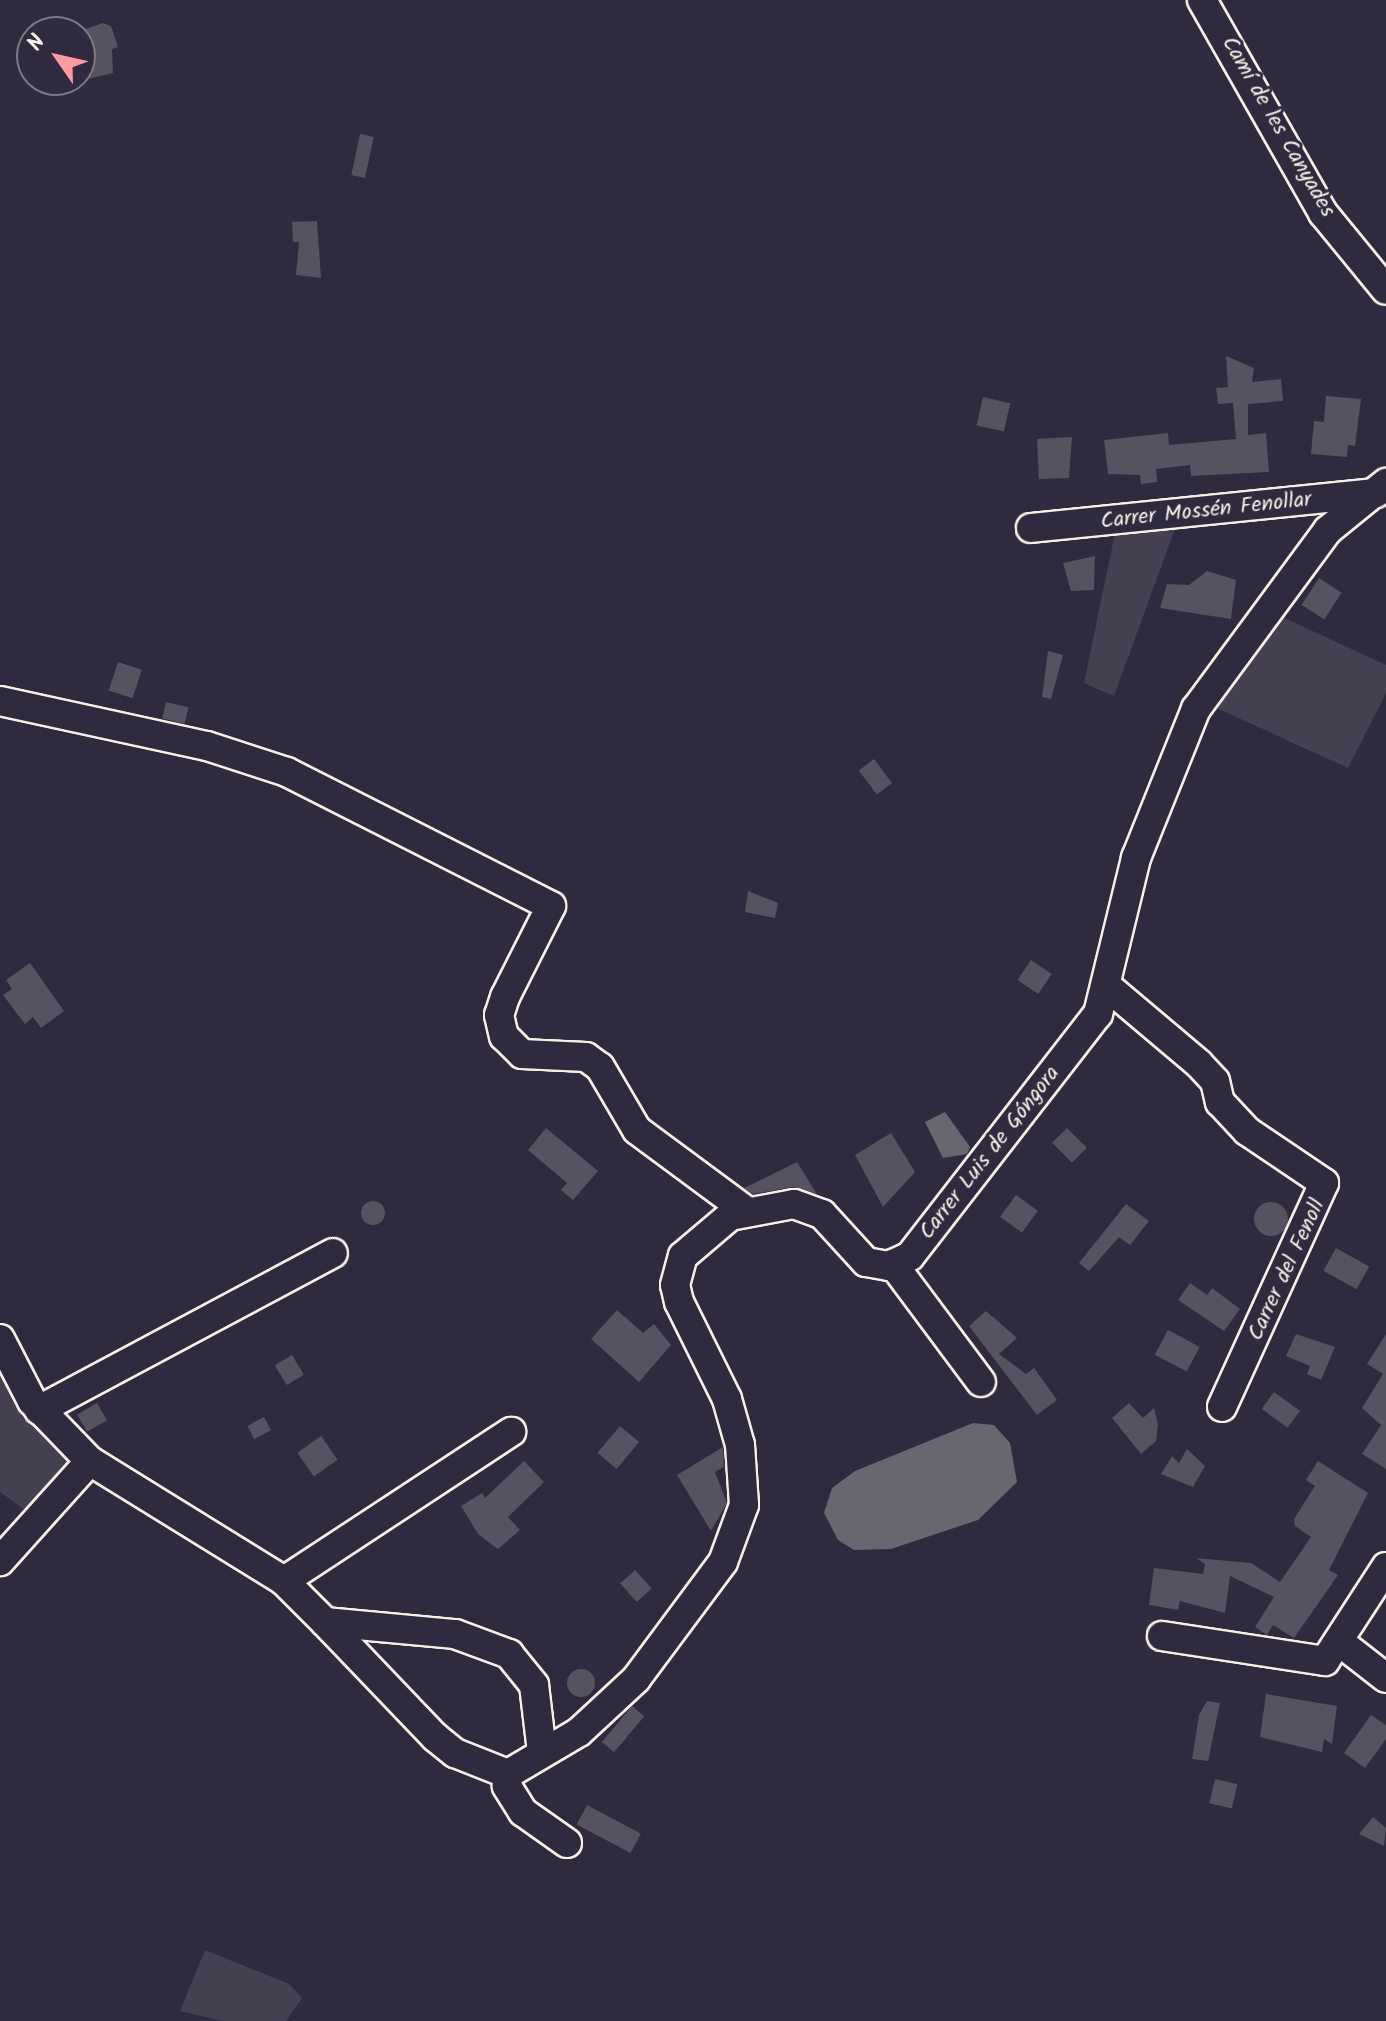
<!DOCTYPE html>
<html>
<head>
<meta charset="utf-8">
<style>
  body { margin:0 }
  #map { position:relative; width:1386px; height:2021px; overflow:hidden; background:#2f2a3d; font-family:Kalam,sans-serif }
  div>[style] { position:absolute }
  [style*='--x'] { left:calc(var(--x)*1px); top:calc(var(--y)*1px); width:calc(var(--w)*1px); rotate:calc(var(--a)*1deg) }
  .green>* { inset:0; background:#454050 }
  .water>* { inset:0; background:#6a6670 }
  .building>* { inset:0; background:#56525f; transform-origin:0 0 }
  .round { border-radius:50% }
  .roads { filter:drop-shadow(2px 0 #f4f1e8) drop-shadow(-2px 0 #f4f1e8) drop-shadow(0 2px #f4f1e8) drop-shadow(0 -2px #f4f1e8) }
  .minor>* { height:28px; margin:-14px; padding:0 14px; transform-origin:14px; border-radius:14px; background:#2f2a3d }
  span { translate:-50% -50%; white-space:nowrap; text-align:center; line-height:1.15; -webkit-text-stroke:6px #2f2a3d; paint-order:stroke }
  .street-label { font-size:22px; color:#f4f1e8 }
  .north { position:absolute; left:16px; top:16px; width:80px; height:80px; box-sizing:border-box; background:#2f2a3d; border:2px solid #7e7a81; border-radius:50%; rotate:304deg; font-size:22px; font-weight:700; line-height:32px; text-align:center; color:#f4f1e8 }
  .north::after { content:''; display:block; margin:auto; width:28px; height:36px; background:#ff9aa2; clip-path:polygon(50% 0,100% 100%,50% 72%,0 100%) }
</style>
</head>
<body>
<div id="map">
  <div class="green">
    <div style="clip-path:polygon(1176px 526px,1114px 696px,1084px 683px,1115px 533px)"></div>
    <div style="clip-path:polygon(1280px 616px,1386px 665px,1386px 693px,1348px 768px,1210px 705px)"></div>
    <div style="clip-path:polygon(0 1351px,76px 1456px,33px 1516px,0 1492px)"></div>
    <div style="clip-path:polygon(205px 1950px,289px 1984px,302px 1998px,286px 2021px,223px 2021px,180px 2011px)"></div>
  </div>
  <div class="water">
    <div style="clip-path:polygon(945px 1112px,970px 1147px,967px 1154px,943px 1158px,925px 1122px)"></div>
    <div style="clip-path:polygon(973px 1423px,994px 1425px,1010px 1443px,1017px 1482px,978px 1520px,891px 1549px,854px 1550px,838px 1540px,824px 1513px,832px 1488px,855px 1471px)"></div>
  </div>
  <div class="building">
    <div style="clip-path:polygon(103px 23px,111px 26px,118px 47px,112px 49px,113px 73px,80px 81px,80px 31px)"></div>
    <div style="left:360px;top:134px;width:14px;height:42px;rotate:12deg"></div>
    <div style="clip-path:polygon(317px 221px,321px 278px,296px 275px,299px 242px,293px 242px,292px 222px)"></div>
    <div style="clip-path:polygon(1226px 356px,1254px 368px,1252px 382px,1281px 379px,1283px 401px,1248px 404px,1248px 435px,1266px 433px,1269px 472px,1191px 476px,1190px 465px,1156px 469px,1157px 482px,1141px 484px,1140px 475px,1108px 474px,1104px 440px,1168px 433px,1169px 445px,1236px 439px,1233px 403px,1218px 404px,1216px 388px,1228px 387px)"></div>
    <div style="clip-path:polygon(1326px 396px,1361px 399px,1355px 446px,1348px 445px,1347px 457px,1311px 454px,1314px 421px,1324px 422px)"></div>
    <div style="left:983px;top:397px;width:28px;height:29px;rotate:13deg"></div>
    <div style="clip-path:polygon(1072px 437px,1069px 478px,1039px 479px,1037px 439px)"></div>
    <div style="clip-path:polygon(1095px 556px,1094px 590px,1071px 591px,1063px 563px)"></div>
    <div style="clip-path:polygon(1207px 571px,1236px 580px,1231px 619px,1160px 608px,1167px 584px,1189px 585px)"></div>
    <div style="left:1319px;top:578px;width:27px;height:32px;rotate:33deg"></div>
    <div style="clip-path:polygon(1048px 651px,1063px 655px,1051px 699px,1042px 697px)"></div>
    <div style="left:118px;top:662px;width:25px;height:30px;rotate:18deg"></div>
    <div style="left:166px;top:702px;width:23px;height:17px;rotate:13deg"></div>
    <div style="left:874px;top:759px;width:30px;height:19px;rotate:53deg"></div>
    <div style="clip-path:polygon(748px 891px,778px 903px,775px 918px,745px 912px)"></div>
    <div style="left:1031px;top:960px;width:25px;height:24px;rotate:34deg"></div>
    <div style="clip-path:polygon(30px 963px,64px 1011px,41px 1028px,33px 1017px,25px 1024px,3px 995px,12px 989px,6px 980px)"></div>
    <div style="clip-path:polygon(546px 1128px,598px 1171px,573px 1200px,561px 1190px,567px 1183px,528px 1150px)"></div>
    <div style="left:1067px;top:1128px;width:28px;height:21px;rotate:45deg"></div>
    <div style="clip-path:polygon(891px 1133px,915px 1172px,883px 1207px,855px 1155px)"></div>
    <div style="clip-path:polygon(797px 1162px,817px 1194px,792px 1187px,753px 1194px,744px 1188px)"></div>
    <div style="left:1016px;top:1195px;width:27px;height:27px;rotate:36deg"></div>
    <div class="round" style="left:361px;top:1201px;width:24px;height:24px"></div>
    <div class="round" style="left:1254px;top:1202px;width:34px;height:34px"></div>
    <div style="clip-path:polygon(1126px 1204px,1149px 1221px,1130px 1245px,1119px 1237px,1089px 1271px,1079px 1263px)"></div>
    <div style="left:1336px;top:1248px;width:38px;height:26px;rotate:29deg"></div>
    <div style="clip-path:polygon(1190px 1283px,1207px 1295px,1212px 1288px,1240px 1309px,1224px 1331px,1178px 1300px)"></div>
    <div style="clip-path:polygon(617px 1310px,643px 1333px,654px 1324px,671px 1345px,639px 1382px,591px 1339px)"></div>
    <div style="clip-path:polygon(986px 1311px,1017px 1338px,999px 1354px,1026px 1374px,1034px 1368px,1057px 1400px,1037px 1415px,969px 1326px)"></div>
    <div style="left:1168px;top:1330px;width:36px;height:28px;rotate:28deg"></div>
    <div style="clip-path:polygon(1296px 1334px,1335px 1347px,1321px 1380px,1307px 1374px,1310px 1366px,1286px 1356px)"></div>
    <div style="clip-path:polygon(1386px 1334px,1386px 1469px,1362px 1454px,1381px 1425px,1362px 1408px,1383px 1374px,1367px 1364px)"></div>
    <div style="left:292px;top:1355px;width:23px;height:20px;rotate:59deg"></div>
    <div style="left:1274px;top:1392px;width:32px;height:21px;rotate:36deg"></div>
    <div style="left:97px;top:1403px;width:20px;height:23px;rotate:60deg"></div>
    <div style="clip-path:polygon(1129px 1403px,1143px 1418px,1154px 1408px,1158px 1424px,1156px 1441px,1141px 1454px,1112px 1418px)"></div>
    <div style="left:264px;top:1417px;width:15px;height:19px;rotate:62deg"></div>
    <div style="left:620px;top:1426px;width:25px;height:35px;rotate:40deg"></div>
    <div style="left:321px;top:1436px;width:29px;height:29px;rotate:55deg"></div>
    <div style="clip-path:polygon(723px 1447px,724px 1467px,715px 1472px,727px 1503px,711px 1531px,677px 1475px)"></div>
    <div style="clip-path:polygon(1187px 1449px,1205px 1466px,1193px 1487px,1161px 1474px,1172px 1456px,1179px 1463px)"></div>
    <div style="clip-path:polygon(524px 1461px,544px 1482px,508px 1517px,520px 1530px,498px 1549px,478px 1534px,461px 1506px,482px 1493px,485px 1498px)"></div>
    <div style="clip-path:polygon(1318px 1461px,1368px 1493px,1329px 1570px,1338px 1575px,1294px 1638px,1273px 1625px,1267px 1635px,1255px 1627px,1274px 1597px,1230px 1576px,1225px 1613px,1180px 1601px,1178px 1610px,1149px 1605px,1154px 1568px,1203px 1574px,1205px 1564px,1196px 1558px,1251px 1563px,1280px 1582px,1311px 1537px,1295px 1526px,1294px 1519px,1315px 1486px,1306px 1480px)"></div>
    <div style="left:635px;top:1570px;width:25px;height:20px;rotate:48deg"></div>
    <div class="round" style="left:567px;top:1669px;width:28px;height:28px"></div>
    <div style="clip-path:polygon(1266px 1694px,1337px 1706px,1332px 1744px,1324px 1739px,1322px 1752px,1260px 1737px)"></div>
    <div style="clip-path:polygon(1207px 1701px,1220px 1703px,1208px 1761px,1192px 1759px,1199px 1715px)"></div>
    <div style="left:632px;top:1706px;width:16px;height:47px;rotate:40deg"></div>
    <div style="clip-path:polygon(1371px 1715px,1386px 1725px,1386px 1739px,1365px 1768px,1344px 1753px)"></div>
    <div style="left:1215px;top:1779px;width:23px;height:25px;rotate:13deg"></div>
    <div style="left:587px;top:1805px;width:61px;height:22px;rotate:28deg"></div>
    <div style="clip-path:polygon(1373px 1817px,1386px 1828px,1384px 1846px,1359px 1834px)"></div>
  </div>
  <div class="roads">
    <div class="minor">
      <div style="--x:1202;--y:0;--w:245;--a:60.4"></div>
      <div style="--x:1323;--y:213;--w:99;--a:50.7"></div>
      <div style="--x:1031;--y:528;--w:347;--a:-5.8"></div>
      <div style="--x:0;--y:701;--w:212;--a:12.3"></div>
      <div style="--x:207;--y:746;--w:84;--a:18"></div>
      <div style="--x:287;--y:772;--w:296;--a:26.9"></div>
      <div style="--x:551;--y:906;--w:102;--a:116.8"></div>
      <div style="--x:505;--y:997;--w:19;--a:108"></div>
      <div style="--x:499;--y:1015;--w:22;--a:77"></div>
      <div style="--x:504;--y:1036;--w:25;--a:45"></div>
      <div style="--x:522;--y:1054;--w:64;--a:2.7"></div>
      <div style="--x:586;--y:1057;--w:17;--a:36"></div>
      <div style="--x:600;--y:1067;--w:73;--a:59.6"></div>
      <div style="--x:637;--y:1130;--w:134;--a:36.5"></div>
      <div style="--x:1108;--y:987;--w:119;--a:40.2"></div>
      <div style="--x:1199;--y:1064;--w:23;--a:47"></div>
      <div style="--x:1215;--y:1081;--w:22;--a:77"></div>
      <div style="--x:1220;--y:1102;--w:40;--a:47"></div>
      <div style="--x:1247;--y:1131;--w:93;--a:34"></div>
      <div style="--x:1324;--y:1183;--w:246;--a:114.5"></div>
      <div style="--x:893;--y:1264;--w:147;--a:53.3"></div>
      <div style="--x:0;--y:1339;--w:70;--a:62.7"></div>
      <div style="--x:32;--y:1401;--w:83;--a:46"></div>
      <div style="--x:90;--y:1461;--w:135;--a:132"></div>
      <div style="--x:39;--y:1410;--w:333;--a:-28.1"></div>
      <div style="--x:90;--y:1461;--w:228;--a:31.7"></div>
      <div style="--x:284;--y:1581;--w:272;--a:-33.3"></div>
      <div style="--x:284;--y:1581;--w:58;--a:45"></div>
      <div style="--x:325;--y:1622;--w:131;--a:5.3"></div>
      <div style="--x:455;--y:1634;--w:58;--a:20.3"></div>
      <div style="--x:509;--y:1654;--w:40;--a:51"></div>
      <div style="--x:534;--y:1685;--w:67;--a:83.2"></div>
      <div style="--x:325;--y:1622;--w:159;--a:46.3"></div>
      <div style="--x:435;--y:1737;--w:26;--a:39"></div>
      <div style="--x:455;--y:1753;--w:57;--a:21.6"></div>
      <div style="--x:1162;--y:1636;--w:165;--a:8.7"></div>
      <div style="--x:1325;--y:1661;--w:112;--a:-57"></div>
      <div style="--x:1341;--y:1643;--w:57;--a:37.9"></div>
      <div style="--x:567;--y:1843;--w:54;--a:-144.8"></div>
      <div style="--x:523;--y:1812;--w:31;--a:-122"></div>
      <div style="--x:507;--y:1786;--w:12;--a:-85"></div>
      <div style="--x:508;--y:1774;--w:82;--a:-30.6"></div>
      <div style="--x:579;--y:1732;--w:78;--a:-42.9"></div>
      <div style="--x:636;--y:1679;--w:146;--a:-53.4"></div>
      <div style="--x:723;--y:1562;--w:61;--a:-69.8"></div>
      <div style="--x:744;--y:1505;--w:60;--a:-93.8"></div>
      <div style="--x:740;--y:1445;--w:48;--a:-105.8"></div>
      <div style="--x:727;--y:1399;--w:108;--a:-116.3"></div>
      <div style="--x:679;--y:1302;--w:17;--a:-103"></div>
      <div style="--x:675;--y:1285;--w:30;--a:-75"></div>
      <div style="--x:683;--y:1256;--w:62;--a:-40.4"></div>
      <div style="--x:730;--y:1216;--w:65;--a:-10.6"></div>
      <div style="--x:794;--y:1204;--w:30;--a:20"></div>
      <div style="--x:822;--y:1214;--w:65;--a:47.5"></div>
      <div style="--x:866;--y:1262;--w:23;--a:10"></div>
      <div style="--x:889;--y:1266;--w:23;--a:-25"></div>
      <div style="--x:910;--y:1256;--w:306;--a:-52.2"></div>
      <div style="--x:1098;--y:1014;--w:161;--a:-76.3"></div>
      <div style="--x:1136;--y:858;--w:161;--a:-68.1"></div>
      <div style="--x:1196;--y:709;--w:222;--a:-53.6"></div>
      <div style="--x:1328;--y:530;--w:75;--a:-39"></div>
    </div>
  </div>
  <div class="street-label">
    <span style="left:1278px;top:127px;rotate:60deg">Camí de les Canyades</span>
    <span style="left:1206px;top:511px;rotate:-6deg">Carrer Mossén Fenollar</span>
    <span style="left:990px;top:1153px;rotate:-52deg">Carrer Luis de Góngora</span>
    <span style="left:1287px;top:1270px;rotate:-65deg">Carrer del Fenoll</span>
  </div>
  <div class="north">N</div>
</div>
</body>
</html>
